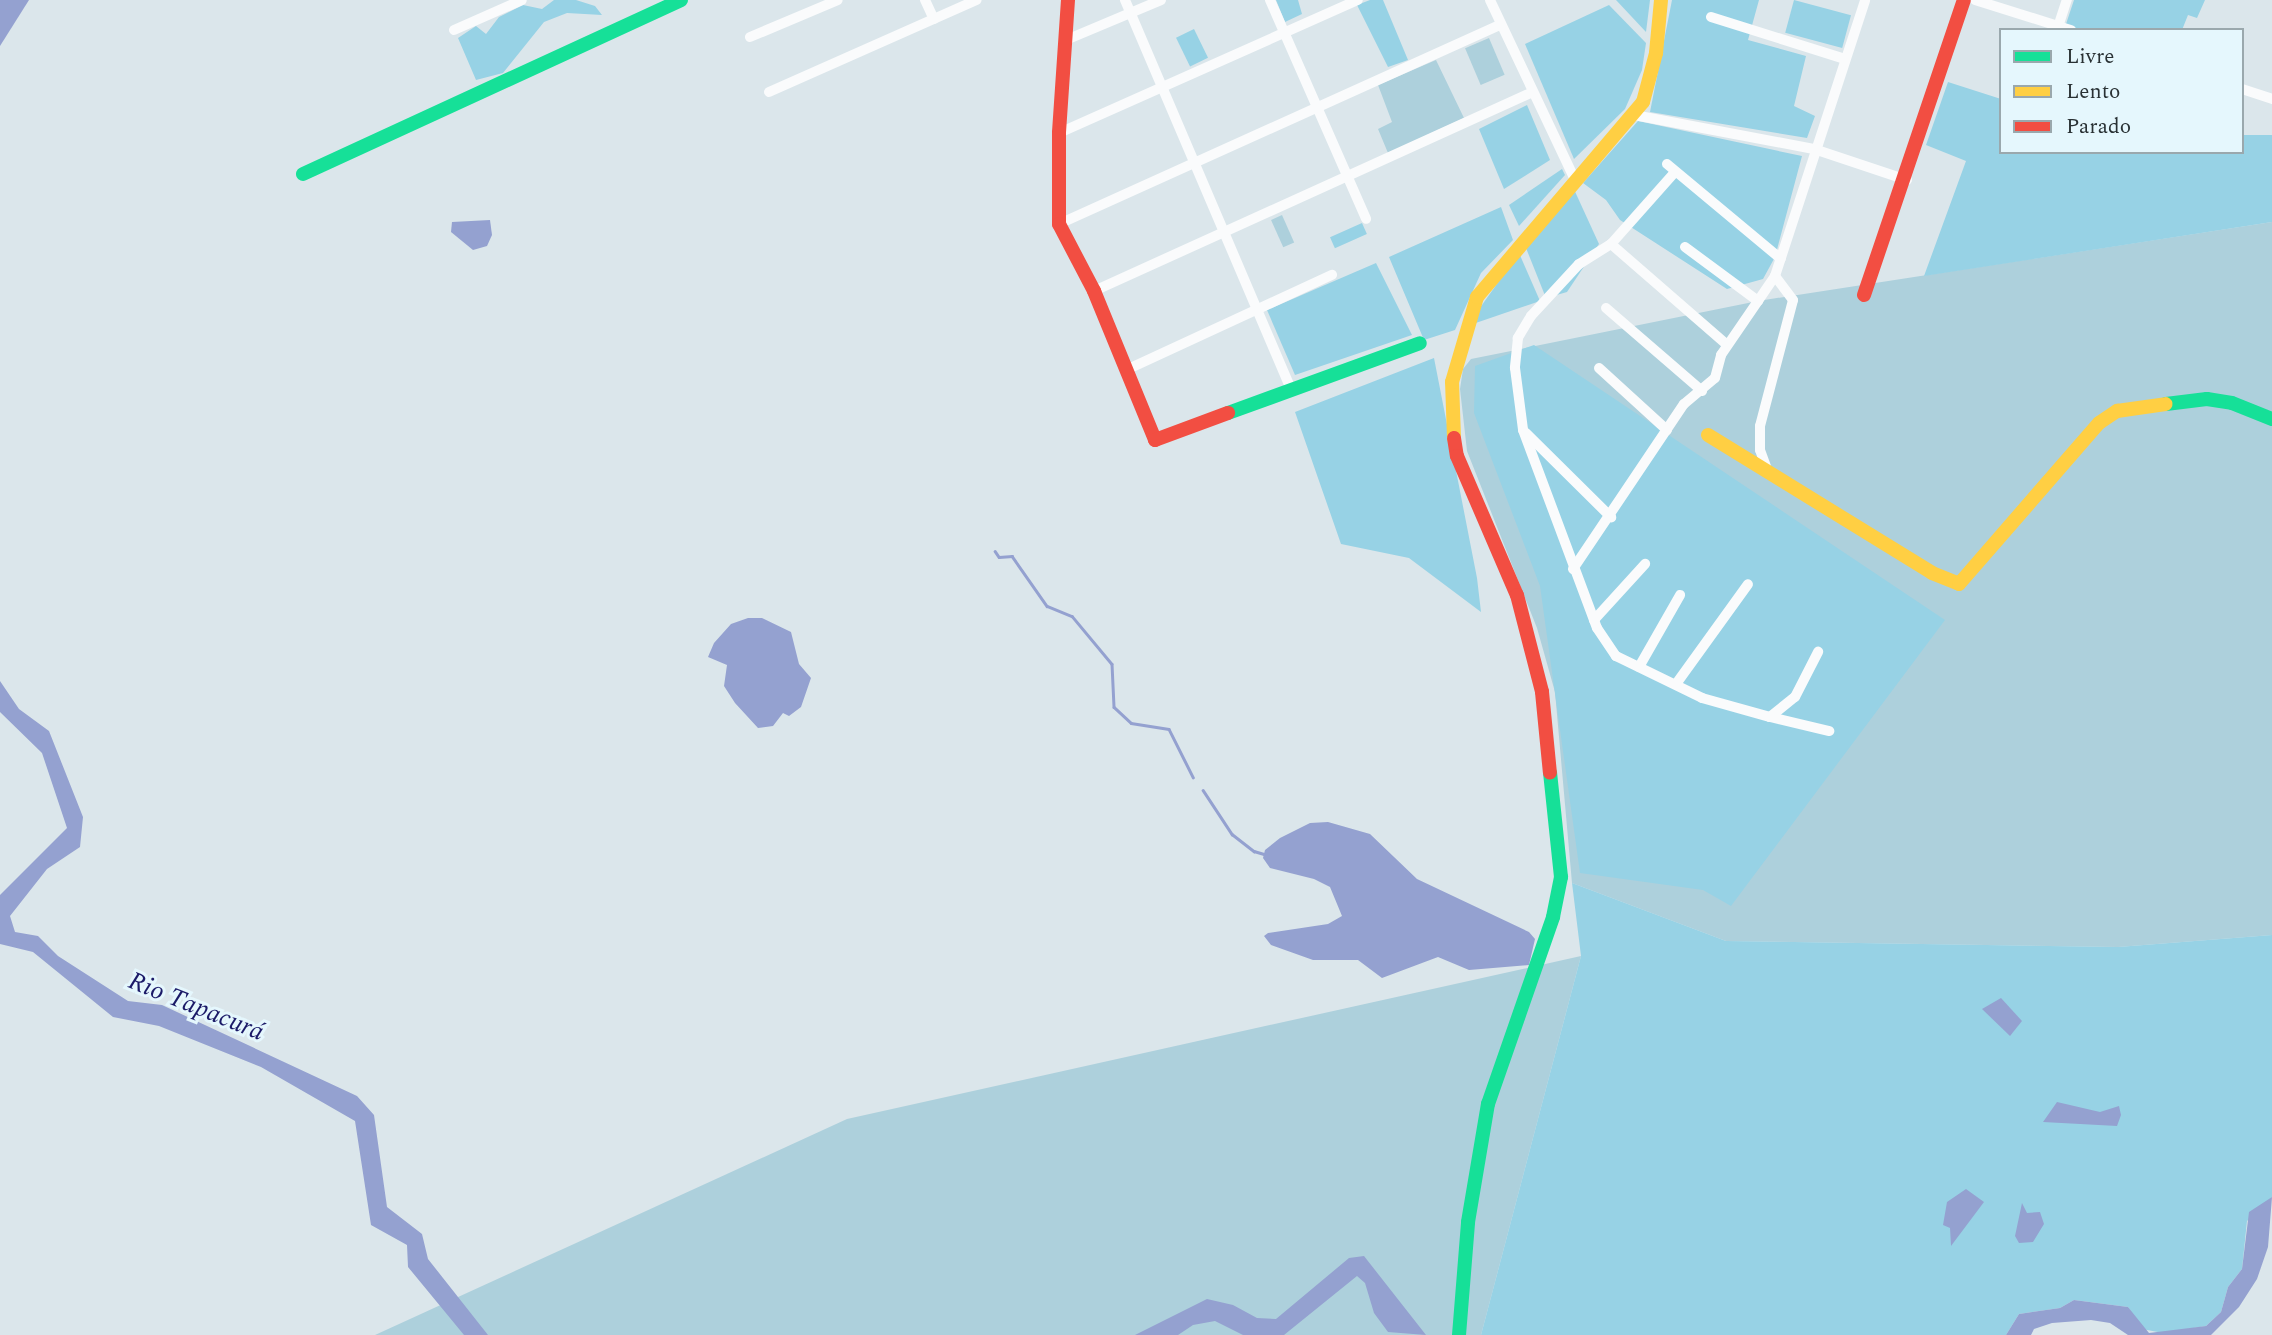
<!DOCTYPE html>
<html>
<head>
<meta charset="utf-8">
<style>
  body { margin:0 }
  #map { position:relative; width:2272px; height:1335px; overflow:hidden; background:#dbe6eb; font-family:Spectral,serif }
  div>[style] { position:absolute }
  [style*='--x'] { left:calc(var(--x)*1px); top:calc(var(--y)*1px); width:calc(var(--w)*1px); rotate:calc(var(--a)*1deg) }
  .green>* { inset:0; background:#add0dc; transform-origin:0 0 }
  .forest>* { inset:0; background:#97d2e5; transform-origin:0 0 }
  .water>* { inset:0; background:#94a1d0 }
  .stream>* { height:2.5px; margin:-1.25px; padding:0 1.25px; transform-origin:1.25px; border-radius:1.25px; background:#94a1d0 }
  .street>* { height:10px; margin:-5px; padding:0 5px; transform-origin:5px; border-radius:5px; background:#fafbfc }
  .fast>* { height:14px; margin:-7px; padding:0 7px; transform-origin:7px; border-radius:7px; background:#16e098 }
  .slow>* { height:14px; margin:-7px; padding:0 7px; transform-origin:7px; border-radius:7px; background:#ffcf43 }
  .jam>* { height:14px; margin:-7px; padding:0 7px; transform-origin:7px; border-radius:7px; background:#f24e42 }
  span { translate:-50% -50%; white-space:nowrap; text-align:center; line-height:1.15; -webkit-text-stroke:6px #e5f7fd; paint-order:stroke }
  .water-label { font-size:26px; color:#1b1a68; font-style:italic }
  .legend { position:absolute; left:1999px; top:28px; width:245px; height:126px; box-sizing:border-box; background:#e5f7fd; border:2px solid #9aa8ad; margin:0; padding:9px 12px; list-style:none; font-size:21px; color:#293134 }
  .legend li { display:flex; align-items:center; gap:14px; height:35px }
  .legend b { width:35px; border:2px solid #9aa8ad }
</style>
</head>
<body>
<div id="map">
  <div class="green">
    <div style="left:1489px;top:38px;width:40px;height:26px;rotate:67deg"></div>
    <div style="clip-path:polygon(1436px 60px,1464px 118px,1388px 153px,1378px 129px,1392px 122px,1378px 85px)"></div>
    <div style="left:1282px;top:215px;width:30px;height:12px;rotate:66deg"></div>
    <div style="clip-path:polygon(2272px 222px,2272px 935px,2118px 947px,1726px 941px,1572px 883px,1555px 692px,1537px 628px,1467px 451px,1460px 389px,1463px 369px,1471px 359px,1758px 301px)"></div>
    <div style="clip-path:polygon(1581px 956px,1481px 1335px,375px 1335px,847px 1119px)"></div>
  </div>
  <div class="forest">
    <div style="clip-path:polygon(554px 0,576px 0,595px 6px,602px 15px,567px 13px,544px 22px,503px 73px,476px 80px,458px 38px,476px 26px,486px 34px,499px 17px,523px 5px,542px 9px)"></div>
    <div style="clip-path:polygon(1276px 0,1298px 0,1302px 14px,1285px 22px)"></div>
    <div style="clip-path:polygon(1370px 0,1383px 0,1408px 60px,1388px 67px,1357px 5px)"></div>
    <div style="clip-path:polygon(1616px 0,1650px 0,1646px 32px)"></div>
    <div style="clip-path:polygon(1672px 0,1759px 0,1748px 40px,1806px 56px,1794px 106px,1815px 116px,1807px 138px,1650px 112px)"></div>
    <div style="left:1794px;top:0;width:59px;height:34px;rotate:15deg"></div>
    <div style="clip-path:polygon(2074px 0,2205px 0,2197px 18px,2188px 15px,2182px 30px,2064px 30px)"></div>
    <div style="clip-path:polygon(1609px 5px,1646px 43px,1642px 70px,1625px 109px,1574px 159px,1525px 44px)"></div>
    <div style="left:1194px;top:29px;width:32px;height:20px;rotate:64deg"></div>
    <div style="clip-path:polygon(1948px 82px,2001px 99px,2001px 152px,2242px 152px,2242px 135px,2272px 135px,2272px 222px,1924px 276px,1966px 161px,1926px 145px)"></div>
    <div style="clip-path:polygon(1527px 105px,1550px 160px,1504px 189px,1479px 129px)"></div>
    <div style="clip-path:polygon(1638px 121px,1802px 156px,1775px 257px,1763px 279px,1727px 289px,1620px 220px,1606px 200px,1583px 183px)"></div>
    <div style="clip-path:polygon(1562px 169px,1565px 175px,1519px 226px,1509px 205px)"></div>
    <div style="clip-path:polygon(1572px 185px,1599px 244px,1567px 292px,1546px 298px,1526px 248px)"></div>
    <div style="clip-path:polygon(1501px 207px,1513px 240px,1481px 273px,1455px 330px,1424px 340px,1389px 257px)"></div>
    <div style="left:1362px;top:223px;width:12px;height:35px;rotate:66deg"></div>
    <div style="clip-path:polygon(1519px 253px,1540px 301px,1467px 326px)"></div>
    <div style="clip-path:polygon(1376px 263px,1412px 335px,1295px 375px,1267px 310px)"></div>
    <div style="clip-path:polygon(1534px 345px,1945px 620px,1731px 906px,1703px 890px,1580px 873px,1540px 586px,1474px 413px,1475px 366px)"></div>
    <div style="clip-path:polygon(1434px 358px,1477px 578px,1481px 612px,1409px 558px,1341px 544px,1295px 412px)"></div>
    <div style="clip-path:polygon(1572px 883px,1726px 941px,2118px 947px,2272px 935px,2272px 1197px,2247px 1221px,2242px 1269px,2228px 1287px,2221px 1312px,2206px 1326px,2163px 1333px,2142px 1329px,2128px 1307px,2074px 1300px,2060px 1308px,2019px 1314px,2006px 1335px,1481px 1335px,1581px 956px)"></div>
  </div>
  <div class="water">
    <div style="clip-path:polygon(0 0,29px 0,0 46px)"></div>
    <div style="clip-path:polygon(490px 220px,492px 235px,487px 246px,473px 250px,451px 232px,452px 222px)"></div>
    <div style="clip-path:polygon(748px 618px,762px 618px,791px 632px,799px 664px,811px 678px,801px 707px,789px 716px,783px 713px,773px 726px,758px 728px,735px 703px,724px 686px,727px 665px,708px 657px,714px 643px,731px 624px)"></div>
    <div style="clip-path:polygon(0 681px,19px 709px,49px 731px,83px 817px,80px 847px,47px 869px,10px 916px,15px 932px,38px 936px,58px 956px,128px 1001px,162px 1005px,357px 1096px,374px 1115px,387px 1207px,422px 1234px,428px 1259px,488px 1335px,464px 1335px,408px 1267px,407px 1245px,371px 1225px,355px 1121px,261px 1067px,159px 1026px,113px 1017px,33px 952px,0 944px,0 895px,67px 828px,42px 753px,0 712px)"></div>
    <div style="clip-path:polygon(1328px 822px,1370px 834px,1417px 879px,1529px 932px,1535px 939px,1529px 965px,1469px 970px,1438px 957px,1382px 978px,1358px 960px,1313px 960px,1271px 945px,1264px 936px,1268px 933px,1328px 924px,1342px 916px,1330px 887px,1314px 879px,1270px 868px,1263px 858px,1265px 850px,1280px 838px,1310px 823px)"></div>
    <div style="clip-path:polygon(2001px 998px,2022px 1021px,2010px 1036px,1982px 1009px)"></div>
    <div style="clip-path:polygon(2057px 1102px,2100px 1112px,2119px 1106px,2121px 1115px,2117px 1126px,2043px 1122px)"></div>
    <div style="clip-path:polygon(1966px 1189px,1984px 1202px,1951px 1246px,1950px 1228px,1943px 1225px,1947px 1202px)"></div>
    <div style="clip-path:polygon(2272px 1197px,2268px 1247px,2257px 1279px,2239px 1307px,2211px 1335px,2128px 1335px,2110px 1323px,2091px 1320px,2052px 1323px,2034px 1329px,2031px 1335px,2006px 1335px,2019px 1314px,2060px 1308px,2074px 1300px,2128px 1307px,2149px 1333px,2206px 1326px,2221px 1312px,2228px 1287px,2242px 1269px,2249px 1212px)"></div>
    <div style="clip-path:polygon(2022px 1203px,2027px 1213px,2040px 1212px,2044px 1224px,2033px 1242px,2019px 1243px,2015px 1236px)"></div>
    <div style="clip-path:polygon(1364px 1256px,1426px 1335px,1388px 1332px,1374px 1313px,1365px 1283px,1357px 1276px,1284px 1335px,1243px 1335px,1215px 1321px,1193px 1325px,1178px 1335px,1135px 1335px,1207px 1299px,1233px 1305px,1257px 1318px,1276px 1319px,1349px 1258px)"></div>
  </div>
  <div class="stream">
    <div style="--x:995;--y:551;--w:7;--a:56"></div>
    <div style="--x:999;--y:557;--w:13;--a:-4"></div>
    <div style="--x:1012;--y:556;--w:61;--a:55"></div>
    <div style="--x:1047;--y:606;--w:27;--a:22"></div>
    <div style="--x:1072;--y:616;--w:62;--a:50.2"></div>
    <div style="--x:1112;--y:664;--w:43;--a:87.3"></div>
    <div style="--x:1114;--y:707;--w:23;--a:43"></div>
    <div style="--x:1131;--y:723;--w:38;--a:9"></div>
    <div style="--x:1169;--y:729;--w:54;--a:63.4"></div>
    <div style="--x:1203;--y:790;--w:53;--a:56.6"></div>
    <div style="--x:1232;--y:834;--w:28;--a:38"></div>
    <div style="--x:1254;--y:851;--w:10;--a:17"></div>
  </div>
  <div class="street">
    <div style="--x:925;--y:0;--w:21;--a:65"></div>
    <div style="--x:1125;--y:0;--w:421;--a:66.9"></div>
    <div style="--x:1270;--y:0;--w:239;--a:66.3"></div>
    <div style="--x:1490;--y:0;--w:197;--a:64.7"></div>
    <div style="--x:1975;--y:0;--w:101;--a:17.4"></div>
    <div style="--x:1711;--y:17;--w:140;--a:17.4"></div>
    <div style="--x:454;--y:30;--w:74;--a:-23.8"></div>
    <div style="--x:2057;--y:30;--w:32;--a:-72"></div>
    <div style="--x:750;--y:37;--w:95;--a:-22.8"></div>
    <div style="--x:1066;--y:40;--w:103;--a:-22.8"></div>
    <div style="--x:2242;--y:89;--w:32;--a:18"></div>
    <div style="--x:769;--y:92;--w:227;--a:-23.9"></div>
    <div style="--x:1634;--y:115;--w:183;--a:10.7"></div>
    <div style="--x:1814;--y:149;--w:98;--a:18.4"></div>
    <div style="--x:1059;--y:133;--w:327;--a:-24"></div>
    <div style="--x:1667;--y:164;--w:148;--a:39.8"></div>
    <div style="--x:1675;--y:172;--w:96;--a:131.6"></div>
    <div style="--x:1611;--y:244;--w:154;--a:41"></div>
    <div style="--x:1059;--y:224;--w:485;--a:-24.3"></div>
    <div style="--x:1611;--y:244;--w:38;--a:148"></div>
    <div style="--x:1579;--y:264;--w:71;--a:132.7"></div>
    <div style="--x:1531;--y:316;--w:26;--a:121"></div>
    <div style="--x:1518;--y:338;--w:30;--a:96"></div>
    <div style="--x:1515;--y:368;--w:63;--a:82.6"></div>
    <div style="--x:1523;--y:430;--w:211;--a:69.5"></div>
    <div style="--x:1597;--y:628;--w:34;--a:56"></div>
    <div style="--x:1616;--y:656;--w:96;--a:26"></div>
    <div style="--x:1702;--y:698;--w:71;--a:15.6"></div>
    <div style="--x:1770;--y:717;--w:32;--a:-39"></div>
    <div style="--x:1795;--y:697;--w:51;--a:-62.9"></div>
    <div style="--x:1685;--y:247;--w:91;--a:36.5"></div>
    <div style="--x:1094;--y:291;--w:480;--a:-24.4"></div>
    <div style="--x:1606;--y:308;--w:127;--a:40.8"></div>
    <div style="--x:1599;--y:368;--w:92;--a:42.4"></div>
    <div style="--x:1126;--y:370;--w:227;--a:-24.8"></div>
    <div style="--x:1526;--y:433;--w:120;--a:44.7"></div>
    <div style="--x:1768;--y:472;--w:23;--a:-110"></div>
    <div style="--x:1760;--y:450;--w:24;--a:-90"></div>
    <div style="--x:1760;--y:426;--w:130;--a:-75.3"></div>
    <div style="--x:1793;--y:300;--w:30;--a:-127"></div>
    <div style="--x:1775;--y:276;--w:290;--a:-71.9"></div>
    <div style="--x:1573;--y:569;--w:199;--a:-56.1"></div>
    <div style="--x:1684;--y:404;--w:40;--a:-40"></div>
    <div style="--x:1715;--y:378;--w:24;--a:-75"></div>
    <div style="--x:1721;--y:355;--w:96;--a:-55.6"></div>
    <div style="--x:1594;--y:620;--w:76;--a:-47.7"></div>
    <div style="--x:1639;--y:667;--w:83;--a:-60.3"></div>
    <div style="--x:1676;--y:684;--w:123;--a:-54.2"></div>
    <div style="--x:1770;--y:717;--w:61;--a:13.3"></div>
  </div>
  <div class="fast">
    <div style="--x:303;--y:174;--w:416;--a:-24.7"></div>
    <div style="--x:2166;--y:404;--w:41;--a:-7"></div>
    <div style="--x:2207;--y:399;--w:25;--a:9"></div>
    <div style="--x:2232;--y:403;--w:43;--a:21.8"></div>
    <div style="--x:1228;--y:413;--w:204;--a:-20"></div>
    <div style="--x:1459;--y:1335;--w:113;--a:-85.4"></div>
    <div style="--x:1468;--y:1222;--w:120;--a:-80.4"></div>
    <div style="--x:1488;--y:1104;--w:198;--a:-70.8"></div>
    <div style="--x:1553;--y:917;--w:41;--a:-78.7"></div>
    <div style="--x:1561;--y:877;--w:105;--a:-96"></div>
  </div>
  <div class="slow">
    <div style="--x:1708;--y:435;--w:263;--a:31.6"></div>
    <div style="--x:1932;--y:573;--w:29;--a:22"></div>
    <div style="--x:1959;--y:584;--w:213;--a:-49"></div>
    <div style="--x:2099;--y:423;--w:22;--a:-34"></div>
    <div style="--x:2117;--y:411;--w:49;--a:-8.1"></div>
    <div style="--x:1454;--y:438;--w:56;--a:-92"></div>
    <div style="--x:1452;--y:382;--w:89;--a:-73.6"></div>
    <div style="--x:1477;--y:297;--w:256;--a:-49.6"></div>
    <div style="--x:1643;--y:102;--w:51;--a:-75.1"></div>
    <div style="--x:1656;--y:53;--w:53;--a:-84.6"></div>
  </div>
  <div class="jam">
    <div style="--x:1068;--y:0;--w:133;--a:93.9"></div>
    <div style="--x:1059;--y:133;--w:91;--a:90"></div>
    <div style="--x:1059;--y:224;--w:76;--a:62.4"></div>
    <div style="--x:1094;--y:291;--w:161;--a:67.7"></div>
    <div style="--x:1155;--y:440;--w:78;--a:-20.3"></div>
    <div style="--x:1864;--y:295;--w:311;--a:-71.3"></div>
    <div style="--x:1454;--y:438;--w:18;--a:81"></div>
    <div style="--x:1457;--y:456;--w:151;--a:66.7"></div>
    <div style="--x:1517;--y:595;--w:100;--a:75.5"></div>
    <div style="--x:1542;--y:692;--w:81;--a:84.4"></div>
  </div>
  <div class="water-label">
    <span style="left:196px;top:1007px;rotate:22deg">Rio Tapacurá</span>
  </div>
  <ul class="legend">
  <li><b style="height:9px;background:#16e098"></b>Livre</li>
  <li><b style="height:9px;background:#ffcf43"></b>Lento</li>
  <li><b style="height:9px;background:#f24e42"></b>Parado</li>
  </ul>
</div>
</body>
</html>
